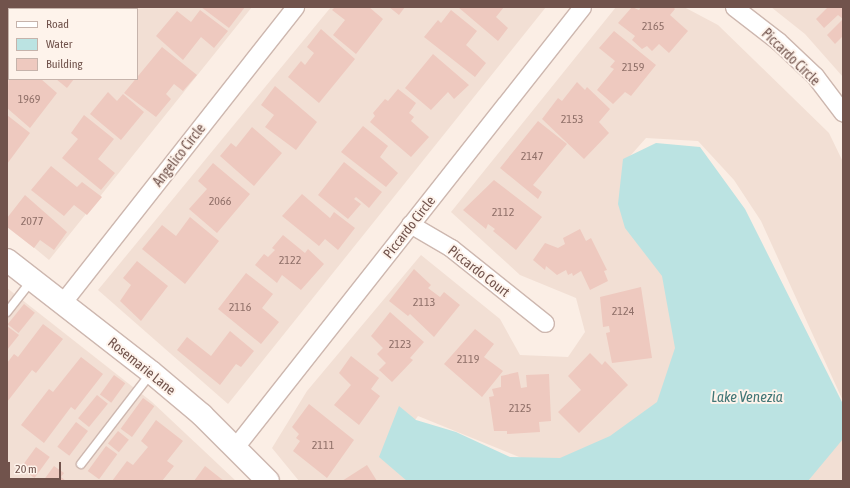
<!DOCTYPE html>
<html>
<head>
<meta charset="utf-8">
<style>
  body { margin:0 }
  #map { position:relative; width:850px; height:488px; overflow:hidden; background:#fbeee5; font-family:"Asap Condensed",sans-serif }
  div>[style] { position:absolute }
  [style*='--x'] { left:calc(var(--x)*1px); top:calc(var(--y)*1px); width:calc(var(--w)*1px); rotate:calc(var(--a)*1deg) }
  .residential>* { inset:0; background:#f2dfd4 }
  .water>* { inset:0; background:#bbe3e2 }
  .building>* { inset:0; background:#eec9bf; transform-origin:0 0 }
  .roads { filter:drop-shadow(1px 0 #cdb7af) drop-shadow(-1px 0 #cdb7af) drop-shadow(0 1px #cdb7af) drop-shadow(0 -1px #cdb7af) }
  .lane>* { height:8px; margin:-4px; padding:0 4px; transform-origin:4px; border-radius:4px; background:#fff }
  .street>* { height:17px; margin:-8.5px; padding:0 8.5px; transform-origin:8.5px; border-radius:8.5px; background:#fff }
  .secondary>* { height:22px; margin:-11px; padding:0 11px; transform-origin:11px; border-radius:11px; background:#fff }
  span { translate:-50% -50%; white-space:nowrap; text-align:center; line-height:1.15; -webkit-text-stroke:4px #fef3eb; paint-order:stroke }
  .number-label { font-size:12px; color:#907069 }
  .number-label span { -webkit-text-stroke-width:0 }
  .street-label { font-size:14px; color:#71534c }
  .water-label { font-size:15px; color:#417676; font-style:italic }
  .frame { position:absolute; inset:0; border:8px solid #71534c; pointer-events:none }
  .legend { position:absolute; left:8px; top:8px; width:130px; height:72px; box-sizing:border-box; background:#fef3eb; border:1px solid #c6b3ab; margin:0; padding:5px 7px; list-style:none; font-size:12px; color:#71534c }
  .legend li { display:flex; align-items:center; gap:8px; height:20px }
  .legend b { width:20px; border:1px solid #c6b3ab }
  .scale { position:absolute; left:8px; top:462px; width:53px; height:18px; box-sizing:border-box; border:2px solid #71534c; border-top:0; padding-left:5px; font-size:12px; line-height:14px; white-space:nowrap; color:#71534c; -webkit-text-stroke:3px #fef3eb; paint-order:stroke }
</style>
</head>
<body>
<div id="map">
  <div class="residential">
    <div style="clip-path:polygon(34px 7px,252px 7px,49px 260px,7px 225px,7px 41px,9px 38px,9px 79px,137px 79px,137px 9px,32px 9px)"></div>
    <div style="clip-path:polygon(331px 7px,546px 7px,228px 404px,98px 290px)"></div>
    <div style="clip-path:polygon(616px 7px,684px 7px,718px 25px,829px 133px,843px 162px,843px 401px,761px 221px,734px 180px,698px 141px,646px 138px,623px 164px,677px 279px,683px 337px,670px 391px,634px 430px,588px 456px,529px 461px,418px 416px,400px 440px,430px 481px,299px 481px,272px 448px,307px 391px,421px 255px,500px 319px,520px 355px,568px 357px,585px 332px,576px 298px,520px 275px,451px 212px)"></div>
    <div style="clip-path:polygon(771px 7px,843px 7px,843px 77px,805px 34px)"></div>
    <div style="clip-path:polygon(7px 288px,152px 402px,236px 481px,7px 481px)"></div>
    <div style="clip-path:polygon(843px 433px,843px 481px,806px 481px)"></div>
  </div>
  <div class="water">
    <div style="clip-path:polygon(656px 143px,700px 147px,745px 209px,843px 404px,843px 439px,808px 481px,407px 481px,379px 457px,399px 406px,416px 420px,456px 432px,510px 457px,560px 458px,610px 436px,657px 402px,675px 348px,662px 276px,625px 228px,618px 204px,623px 159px)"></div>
  </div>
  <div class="building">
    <div style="clip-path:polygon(65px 7px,91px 7px,94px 9px,68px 9px)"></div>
    <div style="clip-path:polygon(96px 7px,133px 7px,131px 9px)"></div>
    <div style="clip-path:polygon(201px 7px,245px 7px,229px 28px)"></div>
    <div style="clip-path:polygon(335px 7px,369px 7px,383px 19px,356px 54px,333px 35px,345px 20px,332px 10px)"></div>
    <div style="clip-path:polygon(389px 7px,405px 7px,399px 15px)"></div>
    <div style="clip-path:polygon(458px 7px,504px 7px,496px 17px,508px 28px,498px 41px)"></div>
    <div style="clip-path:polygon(632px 7px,639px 10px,641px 7px,673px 7px,675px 9px,670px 15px,688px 31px,669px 53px,659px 44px,652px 51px,647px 46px,642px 49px,632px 40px,635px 36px,618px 23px)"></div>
    <div style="clip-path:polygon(828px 7px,843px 7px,843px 19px,838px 15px,824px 28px,816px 19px)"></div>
    <div style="clip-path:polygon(200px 10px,228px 31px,214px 48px,201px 37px,183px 60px,156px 36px,177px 11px,191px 22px)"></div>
    <div style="clip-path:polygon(451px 10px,477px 31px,466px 45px,486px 63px,475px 77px,424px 37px,438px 20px,441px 23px)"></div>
    <div style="clip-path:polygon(843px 19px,843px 36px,835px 44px,827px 35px)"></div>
    <div style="clip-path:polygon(321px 29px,355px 59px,319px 103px,288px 77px,301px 61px,305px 65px,314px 53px,307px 47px)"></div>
    <div style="clip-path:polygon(614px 31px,656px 65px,631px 96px,625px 92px,613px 104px,597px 90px,614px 69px,610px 67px,615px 61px,599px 48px)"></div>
    <div style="clip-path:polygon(162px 47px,197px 75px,183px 91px,174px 84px,166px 94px,171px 99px,156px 117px,124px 93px)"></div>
    <div style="clip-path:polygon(433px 54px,469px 85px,454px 99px,448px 92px,431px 110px,405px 88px)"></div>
    <div style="clip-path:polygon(9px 65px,9px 79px,41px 79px,57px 93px,30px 128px,7px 108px)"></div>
    <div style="clip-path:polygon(56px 79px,74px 79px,67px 88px)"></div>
    <div style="clip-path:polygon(577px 82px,585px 90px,587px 87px,610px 109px,599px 122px,609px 133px,584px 159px,542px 119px,558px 98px,562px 101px)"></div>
    <div style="clip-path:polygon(275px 86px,317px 122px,296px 150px,265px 127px,274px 115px,261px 105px)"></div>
    <div style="clip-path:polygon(398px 89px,416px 103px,409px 113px,414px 117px,411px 121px,429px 137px,411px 157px,370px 122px,375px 116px,373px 113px,385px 99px,388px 101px)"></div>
    <div style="clip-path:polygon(108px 92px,117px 101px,123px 94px,144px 112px,121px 140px,90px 114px)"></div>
    <div style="clip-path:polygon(7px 115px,30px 133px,7px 164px)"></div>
    <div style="clip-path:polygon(84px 115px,114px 139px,98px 159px,115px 173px,101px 190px,62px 158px,78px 139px,71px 133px)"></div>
    <div style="clip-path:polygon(538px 121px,567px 144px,533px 185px,542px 192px,538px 199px,500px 168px)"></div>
    <div style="clip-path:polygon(363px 126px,388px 146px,380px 157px,398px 173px,386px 187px,341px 152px)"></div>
    <div style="clip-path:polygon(252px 127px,282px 153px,254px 186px,220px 156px,231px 143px,236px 147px)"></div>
    <div style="clip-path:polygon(344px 162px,382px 192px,369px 208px,356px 197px,354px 199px,361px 204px,348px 219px,318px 195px)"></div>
    <div style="clip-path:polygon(213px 163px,250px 194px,217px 233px,189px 209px,207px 189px,198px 181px)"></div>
    <div style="clip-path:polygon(51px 166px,77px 187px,82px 182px,102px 197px,87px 215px,74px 205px,64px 216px,31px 190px)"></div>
    <div style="clip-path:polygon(494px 180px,542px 217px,516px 250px,493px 231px,495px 229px,488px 224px,486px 229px,463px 210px)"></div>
    <div style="clip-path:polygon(302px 194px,330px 218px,334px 212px,355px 228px,338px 250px,325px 239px,319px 246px,282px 216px)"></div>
    <div style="clip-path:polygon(25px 195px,67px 232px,54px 250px,40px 240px,34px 248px,7px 227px,7px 218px)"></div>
    <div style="clip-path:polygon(190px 217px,219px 241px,185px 284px,142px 249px,162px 225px,176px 236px)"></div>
    <div style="clip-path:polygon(580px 229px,586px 241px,591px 238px,607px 270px,604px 271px,608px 281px,590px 290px,581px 271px,573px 276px,572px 273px,568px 275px,566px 270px,557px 275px,546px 266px,545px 270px,533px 260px,545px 243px,558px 248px,565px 244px,563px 238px)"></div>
    <div style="clip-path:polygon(283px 235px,305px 253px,308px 249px,324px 264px,301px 290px,282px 275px,277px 283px,255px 265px,264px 254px,268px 257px,275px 250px,272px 248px)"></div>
    <div style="clip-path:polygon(137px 261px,168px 286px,141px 321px,120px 301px,131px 285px,123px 278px)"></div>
    <div style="clip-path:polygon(414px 269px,431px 285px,428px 288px,440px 297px,444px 292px,460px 305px,434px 337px,410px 314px,408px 316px,389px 301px)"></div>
    <div style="clip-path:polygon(246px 273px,273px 294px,262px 308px,279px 322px,261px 344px,218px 309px)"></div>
    <div style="clip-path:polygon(641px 287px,652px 358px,612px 363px,606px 333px,610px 332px,609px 326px,603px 327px,600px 297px)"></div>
    <div style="left:24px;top:304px;width:14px;height:26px;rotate:39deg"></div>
    <div style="clip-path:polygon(390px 312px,424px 342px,410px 358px,413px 360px,392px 382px,379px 370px,386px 363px,377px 354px,383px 348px,371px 336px)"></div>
    <div style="clip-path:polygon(43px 324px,63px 339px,36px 373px,32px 370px,7px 402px,7px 363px,14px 354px,18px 357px)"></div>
    <div style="clip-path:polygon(7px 326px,19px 335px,7px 350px)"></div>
    <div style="clip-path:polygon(475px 329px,494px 344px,484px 357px,503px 371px,482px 397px,444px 364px)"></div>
    <div style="clip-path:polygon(230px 331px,254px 351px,241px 367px,236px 364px,220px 385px,177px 350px,187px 337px,211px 356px)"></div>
    <div style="clip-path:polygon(590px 353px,602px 365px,605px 361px,628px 385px,579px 433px,558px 412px,581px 390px,568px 376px)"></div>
    <div style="clip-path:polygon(351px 356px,379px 378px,371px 389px,380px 396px,359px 425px,334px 405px,351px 385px,339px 373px)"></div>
    <div style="clip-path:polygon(81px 357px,103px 374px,75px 410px,71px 407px,44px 443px,21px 425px,49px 389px,53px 392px)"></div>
    <div style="clip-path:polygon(518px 372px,521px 388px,527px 387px,526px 375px,549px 374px,551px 421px,539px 422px,540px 432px,507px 434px,507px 431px,494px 431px,489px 397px,494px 396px,492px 389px,501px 387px,501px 376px)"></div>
    <div style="left:114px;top:375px;width:14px;height:24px;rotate:36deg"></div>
    <div style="left:97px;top:395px;width:14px;height:30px;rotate:39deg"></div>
    <div style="left:143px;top:398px;width:14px;height:38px;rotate:36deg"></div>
    <div style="clip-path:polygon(309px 404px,354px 440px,327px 478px,293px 451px,300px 441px,296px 438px,299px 434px,292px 427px)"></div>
    <div style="clip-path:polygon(156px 420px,183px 441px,167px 461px,174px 466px,162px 481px,112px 481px,127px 461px,133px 465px,148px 447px,141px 441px)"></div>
    <div style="left:76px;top:422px;width:15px;height:31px;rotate:37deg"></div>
    <div style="left:118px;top:431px;width:14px;height:16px;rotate:39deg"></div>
    <div style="left:106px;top:446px;width:14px;height:31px;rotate:36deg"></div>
    <div style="left:36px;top:447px;width:17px;height:26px;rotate:36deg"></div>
    <div style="clip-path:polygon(367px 465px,377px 481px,342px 481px)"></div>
    <div style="clip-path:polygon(54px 466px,64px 473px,61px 477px,66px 481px,43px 481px)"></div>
    <div style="clip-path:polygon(205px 466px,224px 481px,194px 481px)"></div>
  </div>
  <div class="roads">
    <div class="lane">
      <div style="--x:7;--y:312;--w:41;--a:-52"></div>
      <div style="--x:81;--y:464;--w:115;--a:-52.4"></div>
    </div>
    <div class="street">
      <div style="--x:734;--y:7;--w:56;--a:37.7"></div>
      <div style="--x:778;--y:41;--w:51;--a:43.4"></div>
      <div style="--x:815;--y:76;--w:46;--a:52.9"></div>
      <div style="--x:410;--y:224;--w:48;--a:30.3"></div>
      <div style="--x:451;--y:248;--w:120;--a:38.6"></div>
      <div style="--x:62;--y:303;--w:377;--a:-51.8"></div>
      <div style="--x:235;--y:447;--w:560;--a:-51.74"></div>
    </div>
    <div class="secondary">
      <div style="--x:7;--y:260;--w:182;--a:37.9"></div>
      <div style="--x:151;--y:372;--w:67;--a:40.1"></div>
      <div style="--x:202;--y:415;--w:93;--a:45"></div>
    </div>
  </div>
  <div class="number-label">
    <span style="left:653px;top:27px">2165</span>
    <span style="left:633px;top:68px">2159</span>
    <span style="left:29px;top:100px">1969</span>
    <span style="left:572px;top:120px">2153</span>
    <span style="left:532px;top:157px">2147</span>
    <span style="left:220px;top:202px">2066</span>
    <span style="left:503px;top:213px">2112</span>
    <span style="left:32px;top:222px">2077</span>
    <span style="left:290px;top:261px">2122</span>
    <span style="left:424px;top:303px">2113</span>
    <span style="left:240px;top:308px">2116</span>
    <span style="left:623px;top:312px">2124</span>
    <span style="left:400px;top:345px">2123</span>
    <span style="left:468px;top:360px">2119</span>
    <span style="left:520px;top:409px">2125</span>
    <span style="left:323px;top:446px">2111</span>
  </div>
  <div class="street-label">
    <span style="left:791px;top:57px;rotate:44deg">Piccardo Circle</span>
    <span style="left:179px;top:155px;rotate:-52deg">Angelico Circle</span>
    <span style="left:409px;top:227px;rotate:-52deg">Piccardo Circle</span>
    <span style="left:479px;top:271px;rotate:38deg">Piccardo Court</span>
    <span style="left:142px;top:366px;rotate:39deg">Rosemarie Lane</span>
  </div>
  <div class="water-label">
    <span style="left:747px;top:397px">Lake Venezia</span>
  </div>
  <div class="frame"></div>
  <ul class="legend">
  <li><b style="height:5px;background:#fff"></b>Road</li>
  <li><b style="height:11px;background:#bbe3e2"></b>Water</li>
  <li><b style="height:11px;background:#eec9bf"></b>Building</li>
  </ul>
  <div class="scale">20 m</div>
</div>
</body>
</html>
